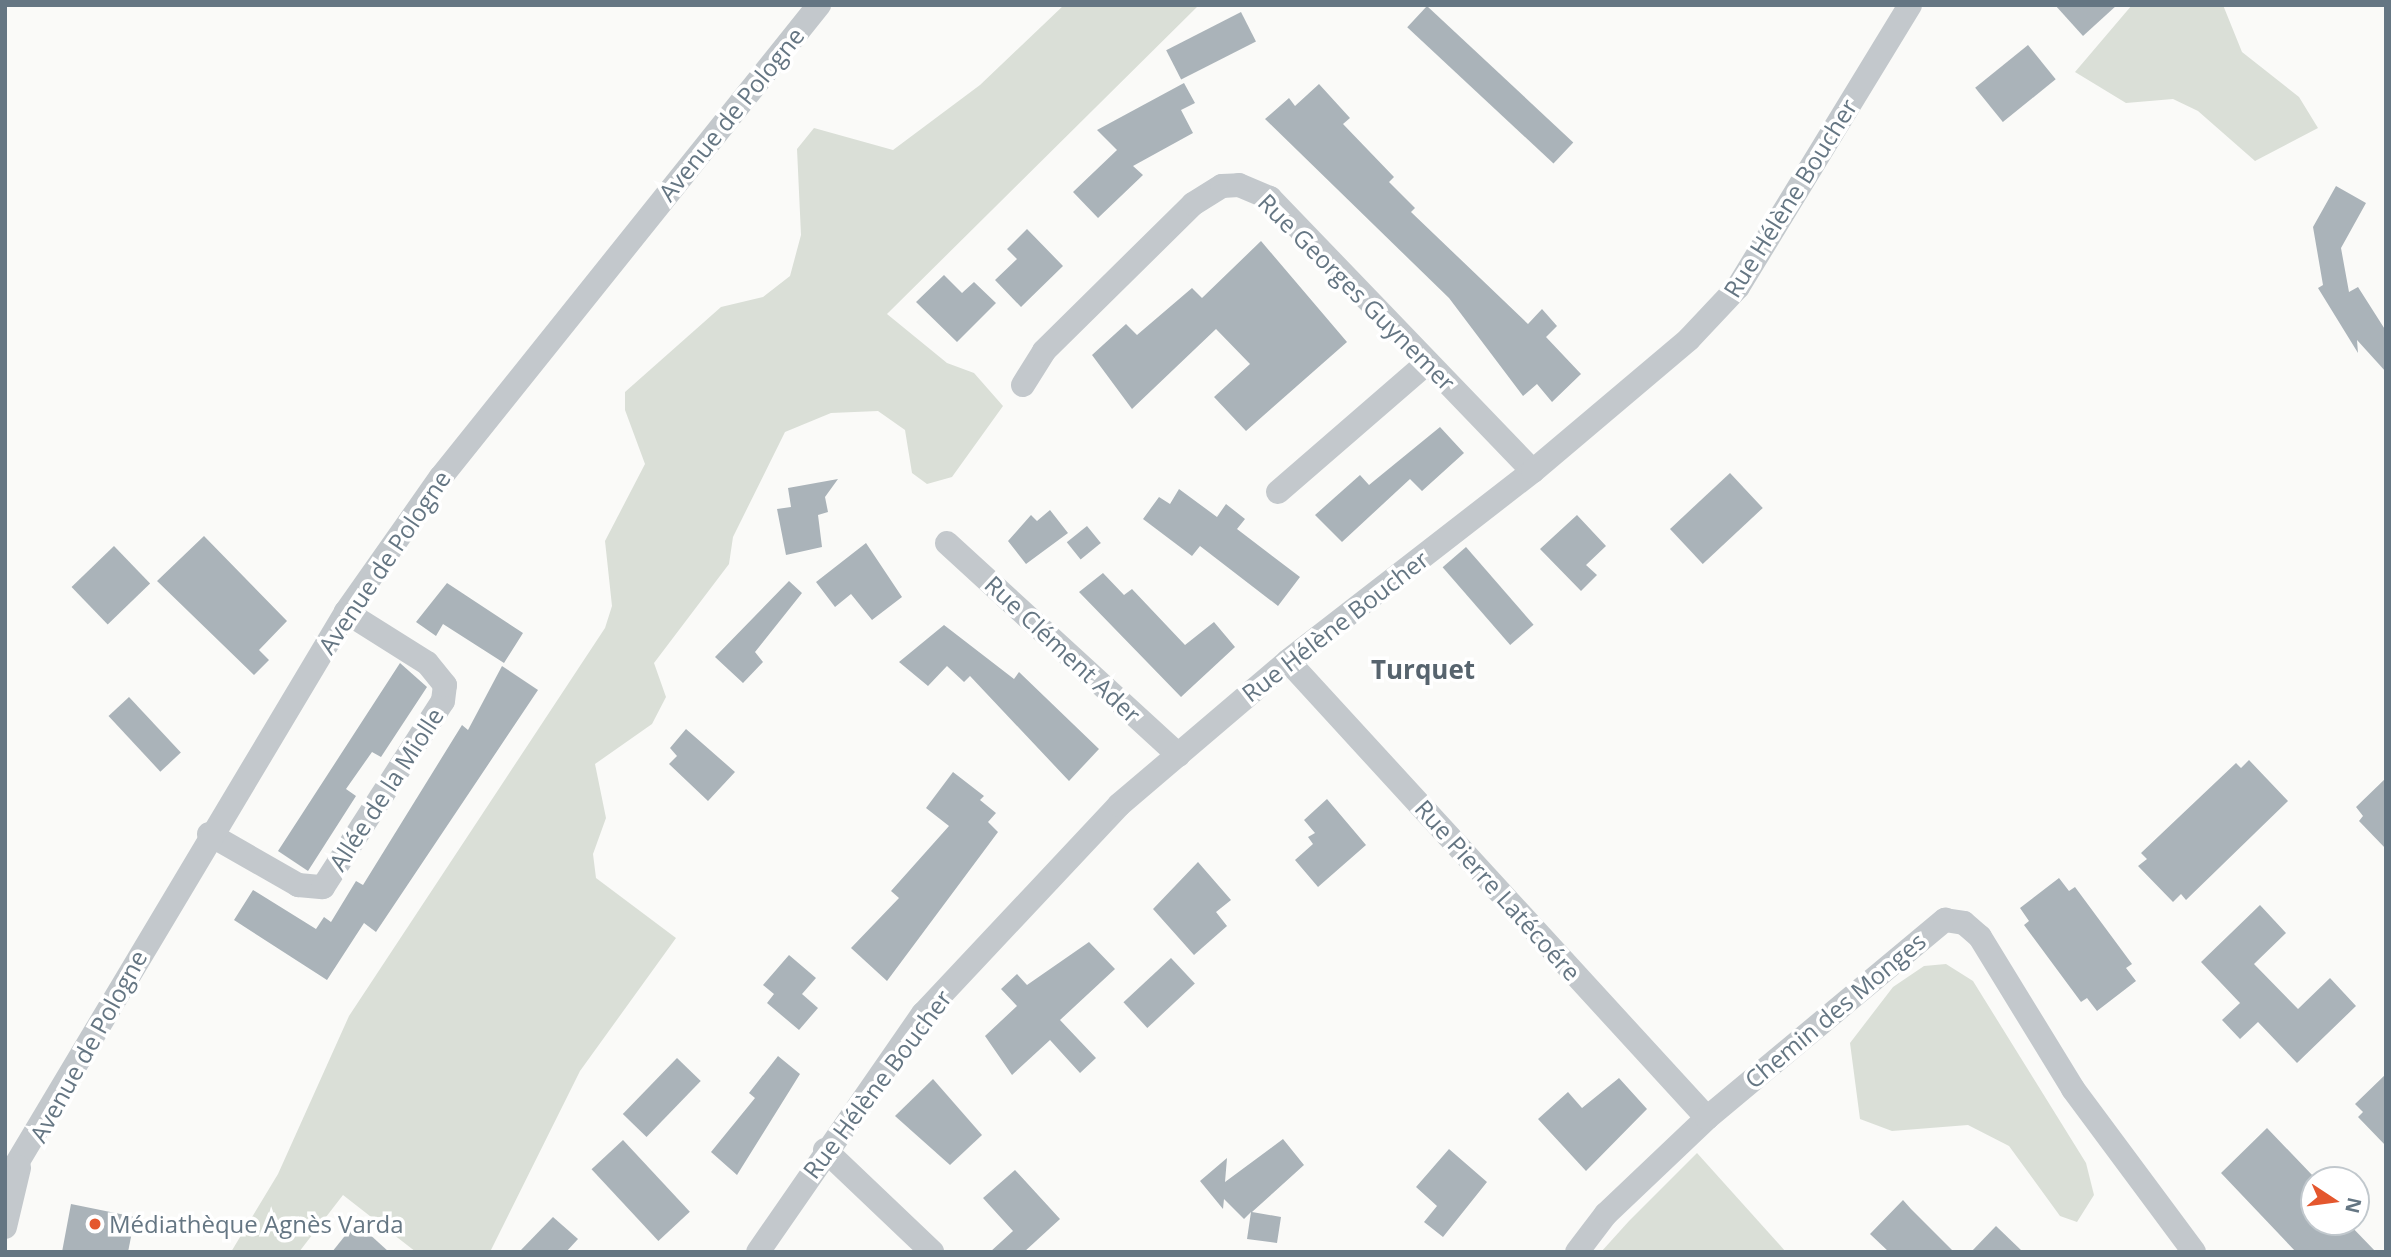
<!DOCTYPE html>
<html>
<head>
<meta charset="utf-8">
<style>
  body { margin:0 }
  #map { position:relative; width:2391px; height:1257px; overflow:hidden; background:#fafaf8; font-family:"Open Sans",sans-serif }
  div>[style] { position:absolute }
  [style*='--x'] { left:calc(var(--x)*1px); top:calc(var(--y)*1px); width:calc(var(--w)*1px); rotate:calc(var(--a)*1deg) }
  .green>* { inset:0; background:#dadfd7 }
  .building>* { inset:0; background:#aab3b9; transform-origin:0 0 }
  .street>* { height:24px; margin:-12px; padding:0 12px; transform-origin:12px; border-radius:12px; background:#c3c8cc }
  .dots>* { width:19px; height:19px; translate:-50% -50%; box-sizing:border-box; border:4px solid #fff; border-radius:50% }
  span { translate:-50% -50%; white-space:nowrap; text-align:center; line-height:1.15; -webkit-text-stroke:7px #fff; paint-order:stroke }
  .street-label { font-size:24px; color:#657683 }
  .poi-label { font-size:24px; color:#657683 }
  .left { translate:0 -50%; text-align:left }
  .neighbourhood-label { font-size:26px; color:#57646e; font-weight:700 }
  .frame { position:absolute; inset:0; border:7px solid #657683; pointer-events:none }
  .north { position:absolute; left:2300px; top:1166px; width:70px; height:70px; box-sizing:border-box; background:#fff; border:2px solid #c1c8cd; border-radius:50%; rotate:103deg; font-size:19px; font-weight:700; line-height:28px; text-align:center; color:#657683 }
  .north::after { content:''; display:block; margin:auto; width:24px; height:32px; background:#e4572e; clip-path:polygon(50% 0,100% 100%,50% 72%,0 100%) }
</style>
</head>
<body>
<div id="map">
  <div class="green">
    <div style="clip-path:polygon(1064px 5px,1199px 5px,887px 314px,947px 363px,974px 373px,1003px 406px,952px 477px,927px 484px,912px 473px,905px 430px,878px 411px,831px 413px,785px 432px,733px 537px,729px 564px,654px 663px,666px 697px,652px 724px,595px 764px,606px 818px,593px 854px,596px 878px,676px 938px,580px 1071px,490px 1252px,416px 1252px,343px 1195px,299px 1252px,231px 1252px,278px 1174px,349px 1016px,605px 628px,612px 606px,605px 541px,645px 464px,625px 410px,625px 392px,721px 307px,763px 297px,790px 276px,801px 235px,797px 149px,814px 128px,893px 150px,980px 85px)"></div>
    <div style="clip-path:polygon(2132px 5px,2223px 5px,2242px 52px,2299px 97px,2318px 128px,2255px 161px,2198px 111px,2173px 99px,2126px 103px,2075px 72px)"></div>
    <div style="clip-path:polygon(1946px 964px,1973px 981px,2086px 1163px,2094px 1195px,2077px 1222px,2060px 1216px,2009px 1146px,1968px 1125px,1892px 1131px,1860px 1119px,1850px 1043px,1893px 987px,1924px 966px)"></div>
    <div style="clip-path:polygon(1697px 1153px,1786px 1252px,1601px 1252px,1629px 1221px)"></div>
  </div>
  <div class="building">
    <div style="clip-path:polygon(2055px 5px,2117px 5px,2083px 36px)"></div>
    <div style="left:1427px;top:6px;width:200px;height:29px;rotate:43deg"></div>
    <div style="left:1241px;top:12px;width:33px;height:84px;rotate:63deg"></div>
    <div style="left:2028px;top:45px;width:44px;height:68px;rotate:51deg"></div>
    <div style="clip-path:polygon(1184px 83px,1195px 103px,1181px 110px,1193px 133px,1133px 166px,1143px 175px,1098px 218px,1073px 192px,1117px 150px,1097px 130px)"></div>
    <div style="clip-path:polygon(1319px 84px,1350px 118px,1343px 124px,1394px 177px,1389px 182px,1415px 208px,1411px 212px,1528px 324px,1542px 309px,1557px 326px,1546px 337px,1581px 374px,1552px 402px,1537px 384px,1523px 396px,1449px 298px,1265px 119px,1289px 98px,1295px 106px)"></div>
    <div style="clip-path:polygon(2336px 186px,2366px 203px,2341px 248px,2349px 292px,2358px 287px,2386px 331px,2386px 372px,2357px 340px,2358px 353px,2318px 288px,2323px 285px,2313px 227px)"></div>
    <div style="clip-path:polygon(1027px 229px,1063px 266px,1021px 307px,995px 280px,1017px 259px,1007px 249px)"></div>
    <div style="clip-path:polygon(1261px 241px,1347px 342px,1246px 431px,1214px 397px,1250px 364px,1216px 329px,1132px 409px,1092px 355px,1126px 324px,1137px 335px,1192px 288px,1202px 298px)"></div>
    <div style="clip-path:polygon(944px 275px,962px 293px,974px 282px,996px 303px,957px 342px,916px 302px)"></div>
    <div style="clip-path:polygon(1440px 427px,1464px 453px,1422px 491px,1410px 479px,1342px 542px,1315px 515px,1360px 475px,1369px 485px)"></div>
    <div style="left:1730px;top:473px;width:48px;height:82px;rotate:47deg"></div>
    <div style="clip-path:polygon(838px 479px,825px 497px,828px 512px,818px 515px,822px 547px,786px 555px,777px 509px,791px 507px,788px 488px)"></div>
    <div style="clip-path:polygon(1179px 489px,1217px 517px,1226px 504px,1245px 519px,1237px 529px,1300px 577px,1278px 606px,1200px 546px,1192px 556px,1143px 519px,1159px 497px,1170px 504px)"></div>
    <div style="clip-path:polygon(1050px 510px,1068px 533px,1026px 564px,1008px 541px,1031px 515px,1037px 521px)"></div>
    <div style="clip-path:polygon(1577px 515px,1606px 546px,1586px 565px,1597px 575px,1581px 591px,1540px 549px)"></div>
    <div style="left:1087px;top:526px;width:22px;height:26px;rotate:51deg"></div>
    <div style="clip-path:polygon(204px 536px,287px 621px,259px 650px,269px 660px,254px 675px,157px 581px)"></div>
    <div style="clip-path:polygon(866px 543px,902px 597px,872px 620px,851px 594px,835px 607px,816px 582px)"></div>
    <div style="left:114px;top:546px;width:52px;height:59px;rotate:46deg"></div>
    <div style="left:1466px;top:547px;width:103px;height:31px;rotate:49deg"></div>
    <div style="clip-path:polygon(1103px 573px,1124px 595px,1132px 589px,1185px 645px,1214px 622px,1235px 647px,1181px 697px,1079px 592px)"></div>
    <div style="clip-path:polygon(789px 581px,802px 593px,755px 652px,763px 662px,743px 683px,715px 657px)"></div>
    <div style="clip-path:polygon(447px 583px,523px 633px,504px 663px,443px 624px,436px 636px,416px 622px)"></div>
    <div style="clip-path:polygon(944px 625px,1014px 679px,1019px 672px,1099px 749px,1069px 781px,970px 676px,964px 682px,947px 666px,928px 686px,899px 662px)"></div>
    <div style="clip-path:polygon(400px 663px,427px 687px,381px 757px,372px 752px,346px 789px,356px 796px,308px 871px,278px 851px)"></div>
    <div style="clip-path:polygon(502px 666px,538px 690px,376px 932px,364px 923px,327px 980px,234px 920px,253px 890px,316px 929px,324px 917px,331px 922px,356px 881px,363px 885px,462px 725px,468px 730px)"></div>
    <div style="left:129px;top:697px;width:76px;height:28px;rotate:47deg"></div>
    <div style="clip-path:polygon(686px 729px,735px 772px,708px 801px,669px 764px,677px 756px,670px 748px)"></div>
    <div style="clip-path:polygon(2249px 760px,2288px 801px,2186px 900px,2181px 894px,2173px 902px,2138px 866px,2147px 859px,2141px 853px,2236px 763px,2241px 768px)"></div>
    <div style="clip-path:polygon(953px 772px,984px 796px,980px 800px,996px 813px,988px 822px,998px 832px,887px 981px,851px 948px,899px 898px,891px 891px,949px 826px,926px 808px)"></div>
    <div style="clip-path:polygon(2386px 778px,2386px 849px,2359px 821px,2363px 816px,2356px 807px)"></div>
    <div style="clip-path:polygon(1327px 799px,1366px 845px,1318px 887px,1295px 860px,1313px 844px,1308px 837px,1315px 833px,1304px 820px)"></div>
    <div style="clip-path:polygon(1198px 862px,1231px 900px,1216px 912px,1227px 926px,1194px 955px,1153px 909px)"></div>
    <div style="clip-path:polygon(2059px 878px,2069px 891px,2075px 887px,2132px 964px,2126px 968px,2136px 981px,2097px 1011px,2087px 998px,2081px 1002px,2024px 925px,2029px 921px,2020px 908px)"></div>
    <div style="clip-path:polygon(2260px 905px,2286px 933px,2254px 964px,2298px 1009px,2330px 978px,2356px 1006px,2297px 1063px,2258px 1022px,2240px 1039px,2222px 1020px,2240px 1003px,2201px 962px)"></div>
    <div style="clip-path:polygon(1089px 942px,1115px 969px,1060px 1020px,1096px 1058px,1080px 1073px,1050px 1040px,1012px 1075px,985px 1036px,1017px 1006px,1001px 989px,1017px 974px,1027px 985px)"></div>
    <div style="clip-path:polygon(789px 955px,816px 978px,802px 994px,818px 1008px,799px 1030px,767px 1003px,774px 994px,763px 985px)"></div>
    <div style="left:1171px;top:958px;width:35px;height:65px;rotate:47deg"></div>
    <div style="clip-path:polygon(778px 1056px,800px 1074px,737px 1175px,711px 1152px,755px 1098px,749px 1093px)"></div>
    <div style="left:677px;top:1058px;width:33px;height:78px;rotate:44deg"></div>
    <div style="clip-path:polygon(2386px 1074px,2386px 1146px,2358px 1117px,2363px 1112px,2355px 1104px)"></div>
    <div style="clip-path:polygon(1619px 1078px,1647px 1109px,1586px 1171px,1538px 1119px,1568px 1092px,1582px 1108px)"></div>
    <div style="clip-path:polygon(933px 1079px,982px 1135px,950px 1165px,895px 1116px)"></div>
    <div style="clip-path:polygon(2267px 1128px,2314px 1177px,2314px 1222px,2347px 1222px,2376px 1252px,2296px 1252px,2221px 1173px)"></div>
    <div style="clip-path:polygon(1283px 1139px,1304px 1165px,1252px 1212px,1281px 1217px,1277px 1243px,1247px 1239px,1251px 1212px,1244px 1219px,1224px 1199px,1223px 1209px,1200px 1181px,1227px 1158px,1225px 1182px)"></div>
    <div style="left:623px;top:1140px;width:98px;height:43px;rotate:47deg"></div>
    <div style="clip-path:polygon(1449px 1149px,1487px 1182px,1443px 1237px,1424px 1222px,1437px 1206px,1416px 1187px)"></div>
    <div style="clip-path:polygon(1015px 1170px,1060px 1219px,1024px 1252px,990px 1252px,1013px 1231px,983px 1198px)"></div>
    <div style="clip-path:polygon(1903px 1200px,1911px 1209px,1954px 1252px,1889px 1252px,1870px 1234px)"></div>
    <div style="clip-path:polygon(71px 1204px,135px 1217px,128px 1252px,62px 1252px)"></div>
    <div style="clip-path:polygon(553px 1217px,578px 1239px,566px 1252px,519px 1252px)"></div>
    <div style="clip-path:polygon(356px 1222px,389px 1252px,332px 1252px)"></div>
    <div style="clip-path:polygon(1996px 1226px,2023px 1252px,1971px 1252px)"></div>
  </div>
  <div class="street">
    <div style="--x:1023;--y:385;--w:40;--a:-58"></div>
    <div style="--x:1044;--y:351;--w:209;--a:-44.6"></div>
    <div style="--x:1193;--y:204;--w:34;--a:-32"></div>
    <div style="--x:1222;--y:186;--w:17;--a:-3"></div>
    <div style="--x:1239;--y:185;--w:34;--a:23"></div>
    <div style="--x:1270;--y:198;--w:379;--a:46.1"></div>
    <div style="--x:1278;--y:492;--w:198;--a:-40.9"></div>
    <div style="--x:947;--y:543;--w:314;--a:42.5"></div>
    <div style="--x:1288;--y:661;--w:620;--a:47.48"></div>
    <div style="--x:209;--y:834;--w:103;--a:29.8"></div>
    <div style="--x:298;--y:885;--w:25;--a:5"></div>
    <div style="--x:323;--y:887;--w:221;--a:-57.2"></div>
    <div style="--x:443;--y:701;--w:16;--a:-83"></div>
    <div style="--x:445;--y:685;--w:28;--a:-129"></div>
    <div style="--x:427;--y:663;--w:96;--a:-147.8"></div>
    <div style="--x:825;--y:1150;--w:148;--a:43.6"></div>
    <div style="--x:5;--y:1183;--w:665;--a:-59.15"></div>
    <div style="--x:346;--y:612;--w:165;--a:-54.9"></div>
    <div style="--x:441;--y:477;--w:605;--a:-51.31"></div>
    <div style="--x:5;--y:1227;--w:61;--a:-76.7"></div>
    <div style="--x:758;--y:1252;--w:290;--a:-55.3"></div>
    <div style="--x:923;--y:1014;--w:287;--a:-46.8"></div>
    <div style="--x:1119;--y:805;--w:222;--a:-40.4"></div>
    <div style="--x:1288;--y:661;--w:310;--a:-37.8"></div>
    <div style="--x:1533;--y:471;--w:204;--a:-40.2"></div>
    <div style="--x:1689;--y:339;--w:71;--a:-46.7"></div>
    <div style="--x:1738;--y:287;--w:330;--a:-58.6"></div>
    <div style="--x:1577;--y:1252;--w:48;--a:-52.7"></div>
    <div style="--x:1606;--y:1214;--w:139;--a:-43.5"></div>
    <div style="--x:1707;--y:1118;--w:310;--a:-39.8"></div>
    <div style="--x:1945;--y:920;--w:19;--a:9"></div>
    <div style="--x:1964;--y:923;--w:21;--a:41"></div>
    <div style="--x:1980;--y:937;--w:178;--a:58.5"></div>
    <div style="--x:2073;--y:1089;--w:203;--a:53.4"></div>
  </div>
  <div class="dots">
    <div style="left:95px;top:1224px;background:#e4572e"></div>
  </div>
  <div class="street-label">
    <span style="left:731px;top:114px;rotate:-51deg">Avenue de Pologne</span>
    <span style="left:1790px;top:198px;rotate:-58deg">Rue Hélène Boucher</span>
    <span style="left:1357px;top:292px;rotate:45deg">Rue Georges Guynemer</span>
    <span style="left:384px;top:562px;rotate:-56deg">Avenue de Pologne</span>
    <span style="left:1335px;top:626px;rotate:-38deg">Rue Hélène Boucher</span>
    <span style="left:1063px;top:649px;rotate:43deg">Rue Clément Ader</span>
    <span style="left:386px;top:789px;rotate:-57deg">Allée de la Miolle</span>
    <span style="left:1498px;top:890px;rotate:48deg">Rue Pierre Latécoére</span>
    <span style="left:1835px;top:1010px;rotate:-40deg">Chemin des Monges</span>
    <span style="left:88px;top:1046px;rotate:-61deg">Avenue de Pologne</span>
    <span style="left:877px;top:1084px;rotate:-53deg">Rue Hélène Boucher</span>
  </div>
  <div class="poi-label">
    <span class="left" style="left:109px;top:1224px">Médiathèque Agnès Varda</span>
  </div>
  <div class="neighbourhood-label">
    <span style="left:1423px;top:670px">Turquet</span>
  </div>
  <div class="frame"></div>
  <div class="north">N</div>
</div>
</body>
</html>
